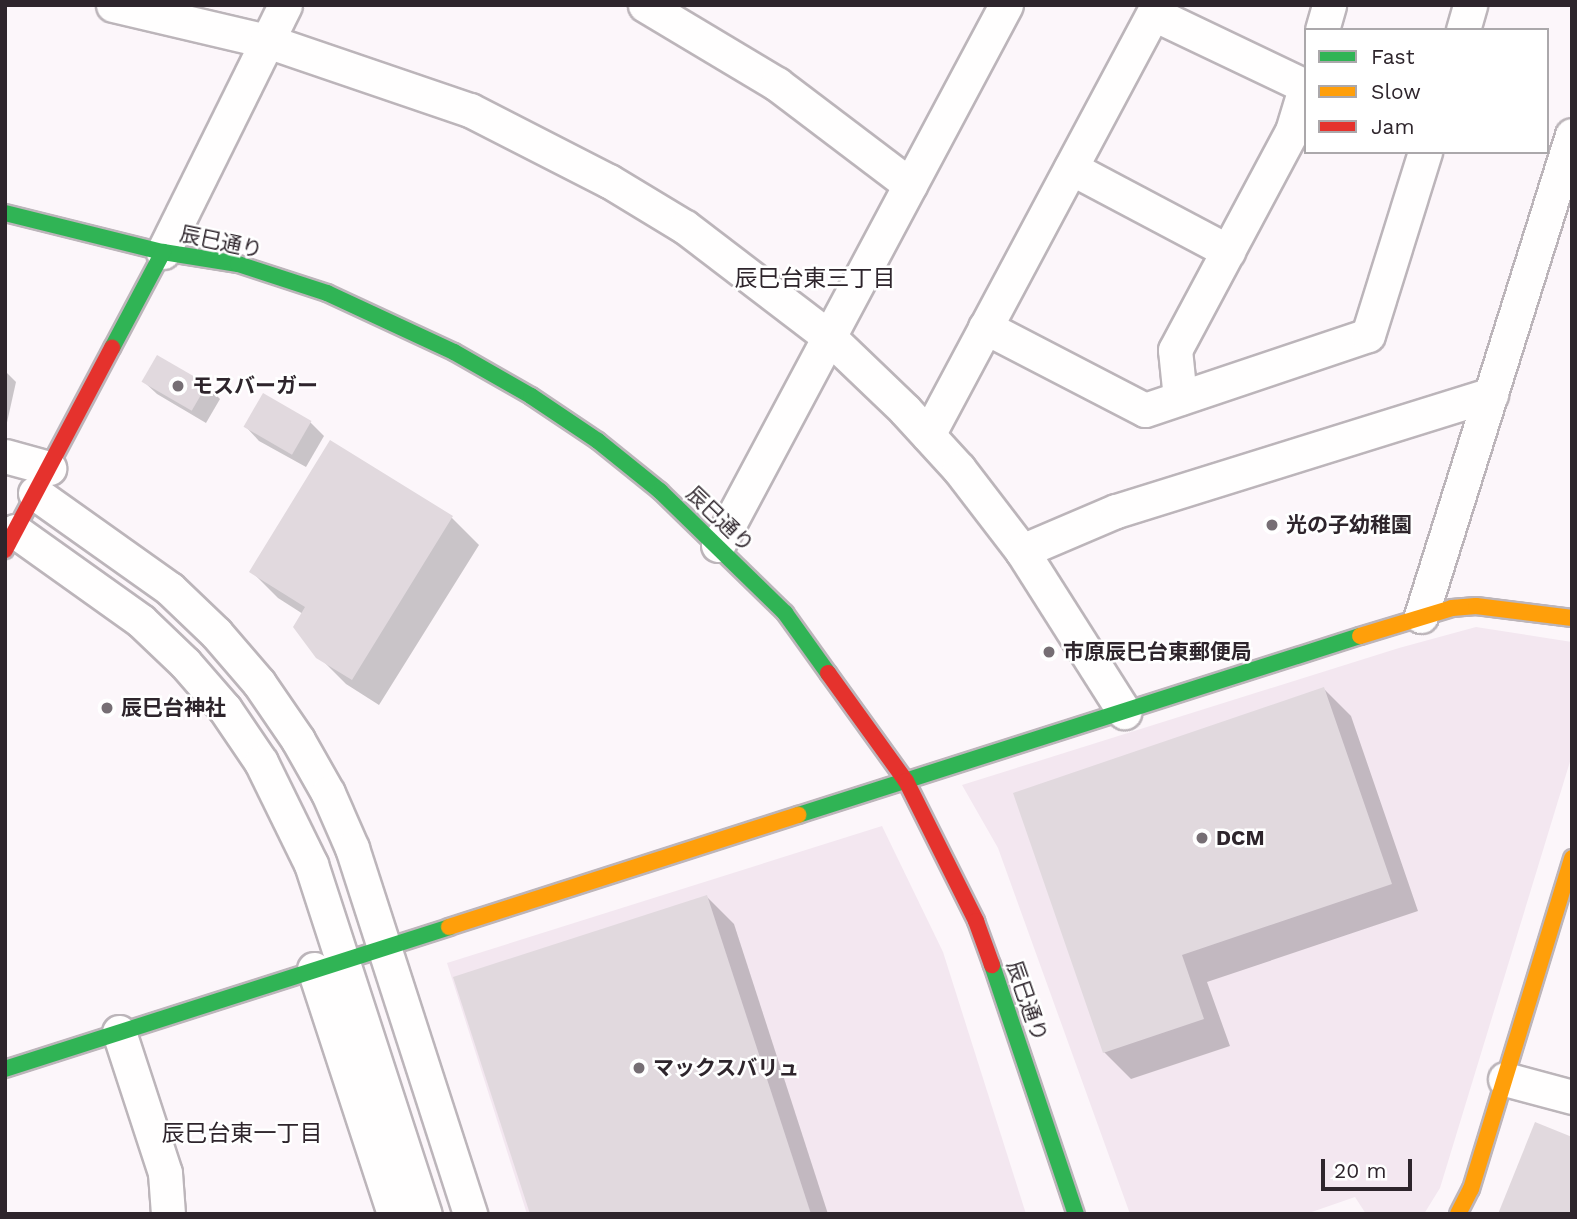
<!DOCTYPE html>
<html>
<head>
<meta charset="utf-8">
<style>
  body { margin:0 }
  #map { position:relative; width:1577px; height:1219px; overflow:hidden; background:#fcf6fa; font-family:"Work Sans","Noto Sans JP",sans-serif }
  div>[style] { position:absolute }
  [style*='--x'] { left:calc(var(--x)*1px); top:calc(var(--y)*1px); width:calc(var(--w)*1px); rotate:calc(var(--a)*1deg) }
  .built>* { inset:0; background:#f3e7f0 }
  .shadow>* { inset:0; background:#0003 }
  .building>* { inset:0; background:#e1d9de; transform-origin:0 0 }
  .roads { filter:drop-shadow(2px 0 #bcb5ba) drop-shadow(-2px 0 #bcb5ba) drop-shadow(0 2px #bcb5ba) drop-shadow(0 -2px #bcb5ba) }
  .street>* { height:33px; margin:-16.5px; padding:0 16.5px; transform-origin:16.5px; border-radius:16.5px; background:#fffefe }
  .fast>* { height:16px; margin:-8px; padding:0 8px; transform-origin:8px; border-radius:8px; background:#30b455 }
  .slow>* { height:16px; margin:-8px; padding:0 8px; transform-origin:8px; border-radius:8px; background:#ff9f0a }
  .jam>* { height:16px; margin:-8px; padding:0 8px; transform-origin:8px; border-radius:8px; background:#e5322d }
  .dots>* { width:19px; height:19px; translate:-50% -50%; box-sizing:border-box; border:4px solid #fff; border-radius:50% }
  span { translate:-50% -50%; white-space:nowrap; text-align:center; line-height:1.15; -webkit-text-stroke:5px #fff; paint-order:stroke }
  .street-label { font-size:21px; color:#2e252c }
  .poi-label { font-size:21px; color:#2e252c; font-weight:700 }
  .left { translate:0 -50%; text-align:left }
  .neighbourhood-label { font-size:23px; color:#2e252c }
  .frame { position:absolute; inset:0; border:7px solid #2e252c; pointer-events:none }
  .legend { position:absolute; left:1304px; top:28px; width:245px; height:126px; box-sizing:border-box; background:#fff; border:2px solid #aba8ab; margin:0; padding:9px 12px; list-style:none; font-size:21px; color:#2e252c }
  .legend li { display:flex; align-items:center; gap:14px; height:35px }
  .legend b { width:35px; border:2px solid #aba8ab }
  .scale { position:absolute; left:1321px; top:1159px; width:91px; height:32px; box-sizing:border-box; border:4px solid #2e252c; border-top:0; padding-left:9px; font-size:21px; line-height:24px; white-space:nowrap; color:#2e252c; -webkit-text-stroke:5px #fff; paint-order:stroke }
</style>
</head>
<body>
<div id="map">
  <div class="built">
    <div style="clip-path:polygon(1476px 627px,1572px 642px,1572px 755px,1440px 1188px,1424px 1214px,1366px 1214px,1355px 1197px,1306px 1214px,1130px 1214px,998px 848px,962px 785px,1399px 648px)"></div>
    <div style="clip-path:polygon(882px 826px,943px 952px,1026px 1214px,527px 1214px,447px 963px)"></div>
  </div>
  <div class="shadow">
    <div style="clip-path:polygon(5px 371px,16px 382px,6px 427px,5px 426px)"></div>
    <div style="clip-path:polygon(143px 381px,206px 385px,220px 399px,206px 423px,157px 394px)"></div>
    <div style="clip-path:polygon(310px 422px,324px 436px,306px 467px,259px 441px,246px 427px)"></div>
    <div style="clip-path:polygon(331px 442px,452px 518px,479px 545px,379px 705px,346px 684px,318px 656px,303px 614px,278px 598px,251px 571px)"></div>
    <div style="clip-path:polygon(1324px 689px,1351px 716px,1418px 911px,1207px 982px,1230px 1046px,1131px 1079px,1104px 1052px)"></div>
    <div style="clip-path:polygon(707px 897px,734px 924px,828px 1214px,532px 1214px)"></div>
  </div>
  <div class="building">
    <div style="left:157px;top:355px;width:58px;height:31px;rotate:30deg"></div>
    <div style="left:263px;top:393px;width:56px;height:39px;rotate:30deg"></div>
    <div style="clip-path:polygon(330px 440px,453px 516px,352px 680px,316px 658px,293px 627px,305px 607px,249px 572px)"></div>
    <div style="clip-path:polygon(1324px 687px,1392px 884px,1182px 955px,1204px 1019px,1103px 1053px,1013px 793px)"></div>
    <div style="clip-path:polygon(707px 895px,811px 1214px,530px 1214px,453px 977px)"></div>
    <div style="clip-path:polygon(1535px 1122px,1572px 1137px,1572px 1214px,1498px 1214px)"></div>
  </div>
  <div class="roads">
    <div class="street">
      <div style="--x:113;--y:5;--w:158;--a:13.2"></div>
      <div style="--x:267;--y:41;--w:214;--a:18.8"></div>
      <div style="--x:470;--y:110;--w:156;--a:27.1"></div>
      <div style="--x:609;--y:181;--w:89;--a:31.2"></div>
      <div style="--x:685;--y:227;--w:181;--a:37.4"></div>
      <div style="--x:829;--y:337;--w:105;--a:43.8"></div>
      <div style="--x:905;--y:410;--w:80;--a:47.5"></div>
      <div style="--x:959;--y:469;--w:103;--a:52.5"></div>
      <div style="--x:1022;--y:551;--w:191;--a:57.6"></div>
      <div style="--x:645;--y:5;--w:154;--a:30.9"></div>
      <div style="--x:777;--y:84;--w:167;--a:37.2"></div>
      <div style="--x:1154;--y:14;--w:167;--a:25.5"></div>
      <div style="--x:1322;--y:30;--w:26;--a:-74"></div>
      <div style="--x:1463;--y:30;--w:26;--a:-74"></div>
      <div style="--x:1071;--y:168;--w:178;--a:27.9"></div>
      <div style="--x:163;--y:252;--w:275;--a:-63.7"></div>
      <div style="--x:985;--y:327;--w:180;--a:27.4"></div>
      <div style="--x:1145;--y:410;--w:235;--a:-18.6"></div>
      <div style="--x:1368;--y:335;--w:192;--a:-72.7"></div>
      <div style="--x:1180;--y:398;--w:48;--a:-95.9"></div>
      <div style="--x:1175;--y:350;--w:248;--a:-61.9"></div>
      <div style="--x:1292;--y:131;--w:48;--a:-73.1"></div>
      <div style="--x:928;--y:435;--w:488;--a:-61.9"></div>
      <div style="--x:5;--y:456;--w:46;--a:15.3"></div>
      <div style="--x:35;--y:493;--w:166;--a:35.4"></div>
      <div style="--x:170;--y:589;--w:64;--a:43.7"></div>
      <div style="--x:216;--y:633;--w:66;--a:49.3"></div>
      <div style="--x:259;--y:683;--w:69;--a:55.6"></div>
      <div style="--x:298;--y:740;--w:61;--a:60.5"></div>
      <div style="--x:328;--y:793;--w:60;--a:66.4"></div>
      <div style="--x:352;--y:848;--w:385;--a:72.1"></div>
      <div style="--x:15;--y:531;--w:155;--a:35.5"></div>
      <div style="--x:141;--y:621;--w:61;--a:43.7"></div>
      <div style="--x:185;--y:663;--w:61;--a:49"></div>
      <div style="--x:225;--y:709;--w:64;--a:55.8"></div>
      <div style="--x:261;--y:762;--w:114;--a:63.9"></div>
      <div style="--x:311;--y:864;--w:368;--a:72"></div>
      <div style="--x:718;--y:545;--w:612;--a:-61.93"></div>
      <div style="--x:1022;--y:551;--w:102;--a:-23.1"></div>
      <div style="--x:1116;--y:511;--w:393;--a:-17.3"></div>
      <div style="--x:1421;--y:616;--w:504;--a:-72.57"></div>
      <div style="--x:314;--y:969;--w:258;--a:71.9"></div>
      <div style="--x:119;--y:1032;--w:148;--a:71.9"></div>
      <div style="--x:165;--y:1173;--w:41;--a:85.8"></div>
      <div style="--x:1505;--y:1079;--w:69;--a:15"></div>
    </div>
    <div class="fast">
      <div style="--x:5;--y:213;--w:163;--a:13.9"></div>
      <div style="--x:163;--y:252;--w:76;--a:9.1"></div>
      <div style="--x:238;--y:264;--w:94;--a:18"></div>
      <div style="--x:327;--y:293;--w:140;--a:24.9"></div>
      <div style="--x:454;--y:352;--w:89;--a:29.7"></div>
      <div style="--x:531;--y:396;--w:81;--a:33.9"></div>
      <div style="--x:598;--y:441;--w:80;--a:38.9"></div>
      <div style="--x:660;--y:491;--w:175;--a:44.3"></div>
      <div style="--x:785;--y:613;--w:74;--a:54.4"></div>
      <div style="--x:112;--y:348;--w:109;--a:-62"></div>
      <div style="--x:798;--y:815;--w:590;--a:-17.67"></div>
      <div style="--x:992;--y:965;--w:263;--a:71.4"></div>
      <div style="--x:5;--y:1069;--w:466;--a:-17.7"></div>
    </div>
    <div class="slow">
      <div style="--x:1360;--y:636;--w:96;--a:-16.9"></div>
      <div style="--x:1452;--y:608;--w:24;--a:-5"></div>
      <div style="--x:1476;--y:606;--w:97;--a:7.1"></div>
      <div style="--x:449;--y:927;--w:367;--a:-17.8"></div>
      <div style="--x:1458;--y:1214;--w:28;--a:-63"></div>
      <div style="--x:1471;--y:1189;--w:346;--a:-73"></div>
    </div>
    <div class="jam">
      <div style="--x:5;--y:550;--w:229;--a:-62.1"></div>
      <div style="--x:828;--y:673;--w:133;--a:54.2"></div>
      <div style="--x:906;--y:781;--w:157;--a:63.4"></div>
      <div style="--x:976;--y:921;--w:47;--a:70"></div>
    </div>
  </div>
  <div class="dots">
    <div style="left:178px;top:386px;background:#766e74"></div>
    <div style="left:1272px;top:525px;background:#766e74"></div>
    <div style="left:1049px;top:652px;background:#766e74"></div>
    <div style="left:107px;top:708px;background:#766e74"></div>
    <div style="left:1202px;top:838px;background:#766e74"></div>
    <div style="left:639px;top:1068px;background:#766e74"></div>
  </div>
  <div class="street-label">
    <span style="left:221px;top:242px;rotate:12deg">辰巳通り</span>
    <span style="left:720px;top:519px;rotate:44deg">辰巳通り</span>
    <span style="left:1027px;top:1001px;rotate:71deg">辰巳通り</span>
  </div>
  <div class="poi-label">
    <span class="left" style="left:192px;top:386px">モスバーガー</span>
    <span class="left" style="left:1286px;top:525px">光の子幼稚園</span>
    <span class="left" style="left:1063px;top:652px">市原辰巳台東郵便局</span>
    <span class="left" style="left:121px;top:708px">辰巳台神社</span>
    <span class="left" style="left:1216px;top:838px">DCM</span>
    <span class="left" style="left:653px;top:1068px">マックスバリュ</span>
  </div>
  <div class="neighbourhood-label">
    <span style="left:815px;top:279px">辰巳台東三丁目</span>
    <span style="left:242px;top:1134px">辰巳台東一丁目</span>
  </div>
  <div class="frame"></div>
  <ul class="legend">
  <li><b style="height:9px;background:#30b455"></b>Fast</li>
  <li><b style="height:9px;background:#ff9f0a"></b>Slow</li>
  <li><b style="height:9px;background:#e5322d"></b>Jam</li>
  </ul>
  <div class="scale">20 m</div>
</div>
</body>
</html>
